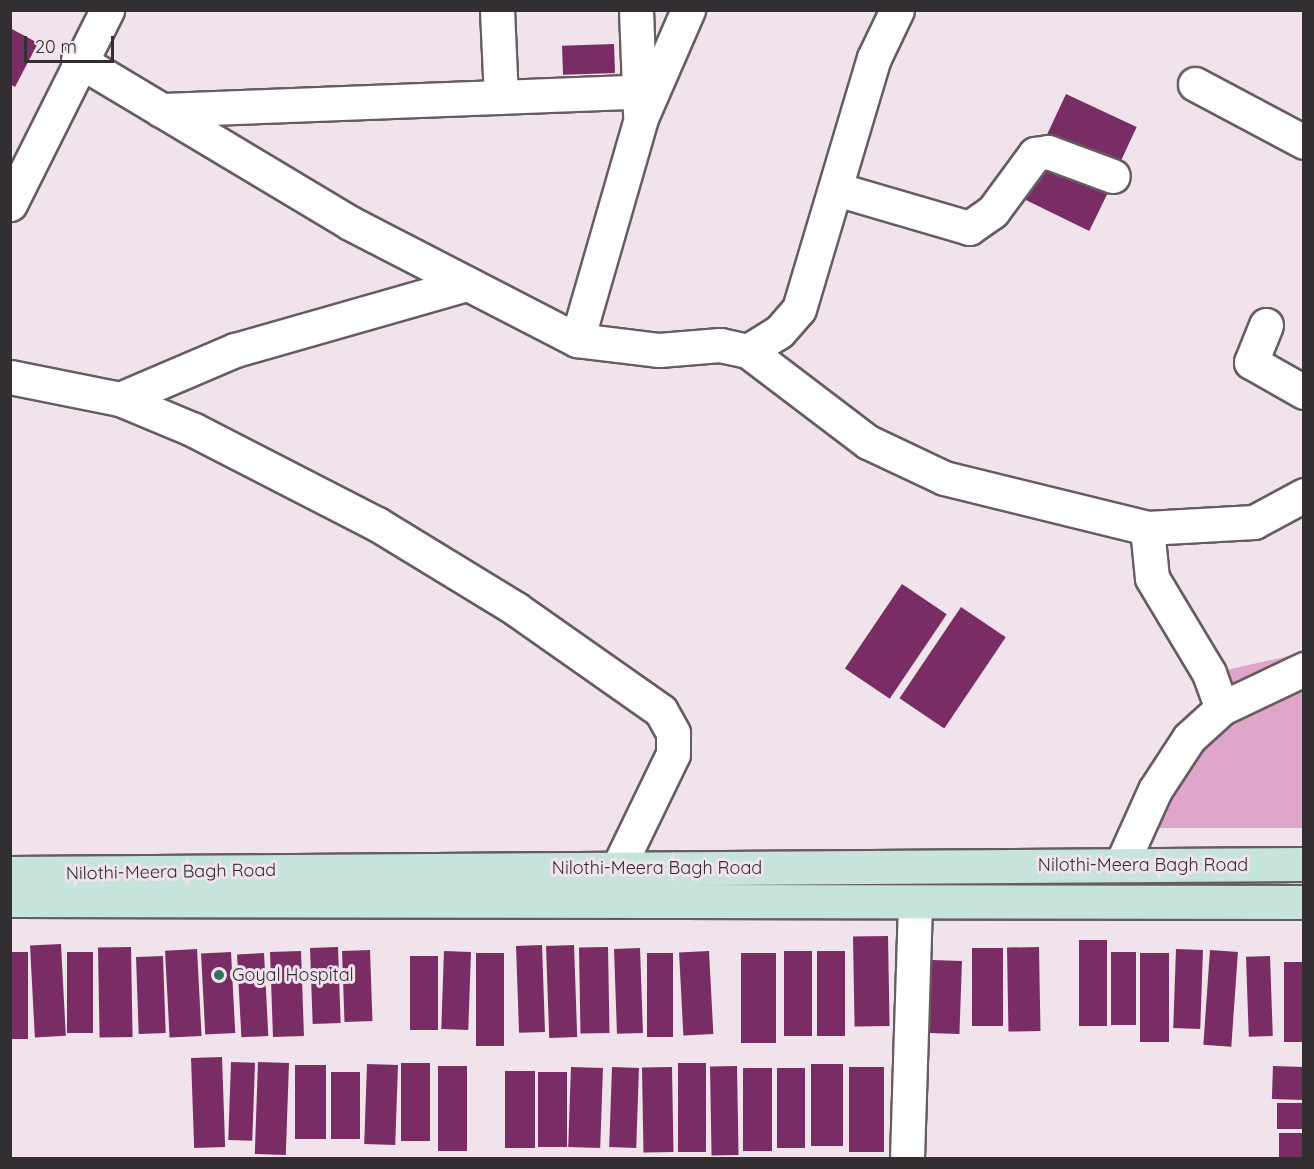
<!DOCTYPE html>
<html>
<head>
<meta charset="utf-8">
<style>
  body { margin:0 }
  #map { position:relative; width:1314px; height:1169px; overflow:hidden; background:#f0e3eb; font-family:Quicksand,sans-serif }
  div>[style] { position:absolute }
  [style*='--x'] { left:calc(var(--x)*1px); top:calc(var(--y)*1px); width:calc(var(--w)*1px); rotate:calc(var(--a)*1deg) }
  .green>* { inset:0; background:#e0a5cb }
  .building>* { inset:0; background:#792d64; transform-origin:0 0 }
  .roads { filter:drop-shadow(2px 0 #675c62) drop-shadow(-2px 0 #675c62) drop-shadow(0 2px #675c62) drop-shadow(0 -2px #675c62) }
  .street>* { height:33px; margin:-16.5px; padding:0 16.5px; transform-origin:16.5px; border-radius:16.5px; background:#fff }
  .secondary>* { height:33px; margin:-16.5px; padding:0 16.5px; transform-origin:16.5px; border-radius:16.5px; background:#c6e3dc }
  .dots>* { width:16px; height:16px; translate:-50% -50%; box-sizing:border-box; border:3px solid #f0e3eb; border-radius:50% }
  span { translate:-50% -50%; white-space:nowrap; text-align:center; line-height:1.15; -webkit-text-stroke:6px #f0e3eb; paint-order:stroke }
  .street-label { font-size:18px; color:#322e31 }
  .poi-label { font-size:18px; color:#322e31 }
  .left { translate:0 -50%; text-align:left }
  .frame { position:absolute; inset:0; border:12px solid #322e31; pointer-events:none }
  .scale { position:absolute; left:24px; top:36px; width:90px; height:27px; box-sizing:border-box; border:3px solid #322e31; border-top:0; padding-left:8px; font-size:18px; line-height:21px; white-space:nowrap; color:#322e31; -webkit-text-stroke:4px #f0e3eb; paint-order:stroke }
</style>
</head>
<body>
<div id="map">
  <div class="green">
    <div style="clip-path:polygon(1303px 653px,1303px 828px,1157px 828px,1226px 670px)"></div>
  </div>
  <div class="building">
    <div style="clip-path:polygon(10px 28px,38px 43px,15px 87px,10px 84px)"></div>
    <div style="left:614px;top:44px;width:29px;height:52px;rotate:88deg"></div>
    <div style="left:1066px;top:94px;width:78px;height:47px;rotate:25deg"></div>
    <div style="left:1042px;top:159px;width:74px;height:44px;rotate:26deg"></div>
    <div style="left:902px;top:584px;width:54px;height:102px;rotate:34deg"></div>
    <div style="left:961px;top:607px;width:54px;height:110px;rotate:34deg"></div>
    <div style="left:888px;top:936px;width:90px;height:35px;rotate:89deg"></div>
    <div style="left:1107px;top:940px;width:86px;height:28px;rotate:90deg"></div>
    <div style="left:61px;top:944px;width:92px;height:31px;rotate:87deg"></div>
    <div style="left:542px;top:945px;width:87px;height:26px;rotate:88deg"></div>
    <div style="left:574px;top:945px;width:92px;height:28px;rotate:88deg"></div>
    <div style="left:131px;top:947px;width:90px;height:33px;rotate:89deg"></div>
    <div style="left:338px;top:947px;width:76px;height:28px;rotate:88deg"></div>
    <div style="left:608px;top:947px;width:86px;height:29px;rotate:89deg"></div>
    <div style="left:1039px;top:947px;width:84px;height:32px;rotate:89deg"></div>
    <div style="left:640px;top:948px;width:85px;height:26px;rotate:88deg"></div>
    <div style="left:972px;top:948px;width:31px;height:78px"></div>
    <div style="left:197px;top:949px;width:87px;height:32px;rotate:87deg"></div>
    <div style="left:1176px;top:949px;width:27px;height:79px;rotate:2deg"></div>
    <div style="left:370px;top:950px;width:71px;height:28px;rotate:88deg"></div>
    <div style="left:1210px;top:950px;width:28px;height:95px;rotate:4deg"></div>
    <div style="left:301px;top:951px;width:85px;height:31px;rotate:88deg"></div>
    <div style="left:444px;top:951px;width:27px;height:78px;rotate:2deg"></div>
    <div style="left:709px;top:951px;width:83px;height:30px;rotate:87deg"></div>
    <div style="left:784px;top:951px;width:28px;height:85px"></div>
    <div style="left:817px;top:951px;width:28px;height:85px"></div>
    <div style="left:10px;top:952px;width:18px;height:87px"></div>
    <div style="left:67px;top:952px;width:26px;height:81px"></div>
    <div style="left:231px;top:952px;width:81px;height:30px;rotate:87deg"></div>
    <div style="left:1111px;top:952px;width:25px;height:73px"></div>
    <div style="left:264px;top:953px;width:83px;height:27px;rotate:87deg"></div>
    <div style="left:476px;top:953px;width:28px;height:93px"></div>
    <div style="left:647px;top:953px;width:26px;height:84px"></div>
    <div style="left:741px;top:953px;width:35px;height:90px"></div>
    <div style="left:1140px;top:953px;width:29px;height:89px"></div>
    <div style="left:163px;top:956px;width:77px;height:27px;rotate:88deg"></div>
    <div style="left:410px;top:956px;width:28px;height:74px"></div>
    <div style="left:1270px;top:956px;width:80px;height:24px;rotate:88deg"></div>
    <div style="left:932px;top:960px;width:30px;height:73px;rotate:2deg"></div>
    <div style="left:1284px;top:962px;width:20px;height:80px"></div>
    <div style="left:222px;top:1057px;width:90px;height:31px;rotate:88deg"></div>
    <div style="left:231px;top:1062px;width:24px;height:78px;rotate:2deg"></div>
    <div style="left:258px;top:1062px;width:31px;height:92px;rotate:2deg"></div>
    <div style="left:401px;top:1063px;width:29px;height:78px"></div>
    <div style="left:678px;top:1063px;width:28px;height:89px"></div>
    <div style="left:367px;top:1064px;width:31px;height:80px;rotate:2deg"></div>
    <div style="left:811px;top:1064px;width:32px;height:82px"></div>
    <div style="left:295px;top:1065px;width:31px;height:74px"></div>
    <div style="left:438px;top:1066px;width:29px;height:85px"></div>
    <div style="left:737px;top:1066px;width:89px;height:27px;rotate:89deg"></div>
    <div style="left:1273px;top:1066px;width:31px;height:33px;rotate:2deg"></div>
    <div style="left:571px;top:1067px;width:32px;height:80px;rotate:2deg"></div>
    <div style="left:612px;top:1067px;width:27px;height:80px;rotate:2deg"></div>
    <div style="left:672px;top:1067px;width:85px;height:30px;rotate:89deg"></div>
    <div style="left:849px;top:1067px;width:35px;height:85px"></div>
    <div style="left:743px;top:1068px;width:29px;height:83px"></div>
    <div style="left:777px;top:1068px;width:28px;height:80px"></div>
    <div style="left:505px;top:1071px;width:30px;height:77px"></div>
    <div style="left:331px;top:1072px;width:29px;height:67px"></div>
    <div style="left:538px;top:1072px;width:29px;height:75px"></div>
    <div style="left:1277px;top:1103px;width:27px;height:26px"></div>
    <div style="left:1279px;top:1133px;width:25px;height:25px"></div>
  </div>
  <div class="roads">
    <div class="street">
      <div style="--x:497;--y:10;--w:87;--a:87.4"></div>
      <div style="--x:636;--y:10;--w:103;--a:87.8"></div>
      <div style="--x:78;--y:60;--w:317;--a:30.9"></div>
      <div style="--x:350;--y:223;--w:255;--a:27.3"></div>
      <div style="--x:577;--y:340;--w:83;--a:7"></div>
      <div style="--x:659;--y:350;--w:61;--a:-4.7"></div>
      <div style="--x:720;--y:345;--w:29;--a:12"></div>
      <div style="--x:748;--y:351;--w:151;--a:37.2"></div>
      <div style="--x:868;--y:442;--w:84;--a:25.3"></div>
      <div style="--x:944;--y:478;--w:209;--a:13.8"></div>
      <div style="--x:1147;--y:528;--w:107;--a:-3.2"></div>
      <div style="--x:1254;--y:522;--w:57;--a:-28.4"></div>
      <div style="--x:1195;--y:84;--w:123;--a:28"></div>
      <div style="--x:161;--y:110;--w:477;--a:-2.2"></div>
      <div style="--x:836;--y:189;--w:139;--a:16.3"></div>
      <div style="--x:969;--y:228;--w:29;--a:-35"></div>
      <div style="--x:993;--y:211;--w:71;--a:-53.6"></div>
      <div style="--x:1035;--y:154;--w:13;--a:-9"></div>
      <div style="--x:1048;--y:152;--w:69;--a:20.3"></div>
      <div style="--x:10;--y:204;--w:217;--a:-63.4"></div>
      <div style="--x:1266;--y:325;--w:40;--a:112"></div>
      <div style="--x:1251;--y:362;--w:61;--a:29.5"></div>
      <div style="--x:577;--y:340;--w:231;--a:-73.9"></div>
      <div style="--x:641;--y:118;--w:118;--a:-66.5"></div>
      <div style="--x:748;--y:351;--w:36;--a:-32"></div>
      <div style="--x:779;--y:332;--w:30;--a:-49"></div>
      <div style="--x:799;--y:309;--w:262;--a:-73.4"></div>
      <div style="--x:874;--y:58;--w:53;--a:-64.4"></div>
      <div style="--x:10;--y:377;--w:112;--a:11.3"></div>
      <div style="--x:120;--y:399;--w:80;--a:22.7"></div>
      <div style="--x:194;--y:430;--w:206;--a:27.2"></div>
      <div style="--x:377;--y:524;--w:163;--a:31.4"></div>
      <div style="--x:516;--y:609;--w:177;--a:35.1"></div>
      <div style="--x:661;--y:711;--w:25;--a:61"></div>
      <div style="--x:673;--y:733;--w:21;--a:90"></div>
      <div style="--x:673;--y:754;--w:127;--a:115.8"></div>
      <div style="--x:618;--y:868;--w:26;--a:90"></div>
      <div style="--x:120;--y:399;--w:125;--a:-23.1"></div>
      <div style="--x:235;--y:350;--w:241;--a:-15.9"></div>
      <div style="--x:1147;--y:528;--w:50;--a:84.3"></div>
      <div style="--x:1152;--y:578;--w:111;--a:59"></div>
      <div style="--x:1209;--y:673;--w:37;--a:70"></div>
      <div style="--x:1122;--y:863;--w:80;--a:-65.7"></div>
      <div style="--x:1155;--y:790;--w:62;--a:-56.8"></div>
      <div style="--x:1189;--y:738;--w:45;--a:-42.3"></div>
      <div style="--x:1222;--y:708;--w:91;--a:-25.4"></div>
      <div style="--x:907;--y:1158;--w:256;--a:-88.2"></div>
    </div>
    <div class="secondary">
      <div style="--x:10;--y:873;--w:1294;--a:-0.4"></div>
      <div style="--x:10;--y:900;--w:1294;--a:0.09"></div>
    </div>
  </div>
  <div class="dots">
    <div style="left:219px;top:975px;background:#317363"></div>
  </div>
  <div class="street-label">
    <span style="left:1143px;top:865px">Nilothi-Meera Bagh Road</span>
    <span style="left:657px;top:868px">Nilothi-Meera Bagh Road</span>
    <span style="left:171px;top:872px;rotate:-1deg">Nilothi-Meera Bagh Road</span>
  </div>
  <div class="poi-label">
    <span class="left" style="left:232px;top:975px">Goyal Hospital</span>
  </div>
  <div class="frame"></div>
  <div class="scale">20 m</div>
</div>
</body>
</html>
